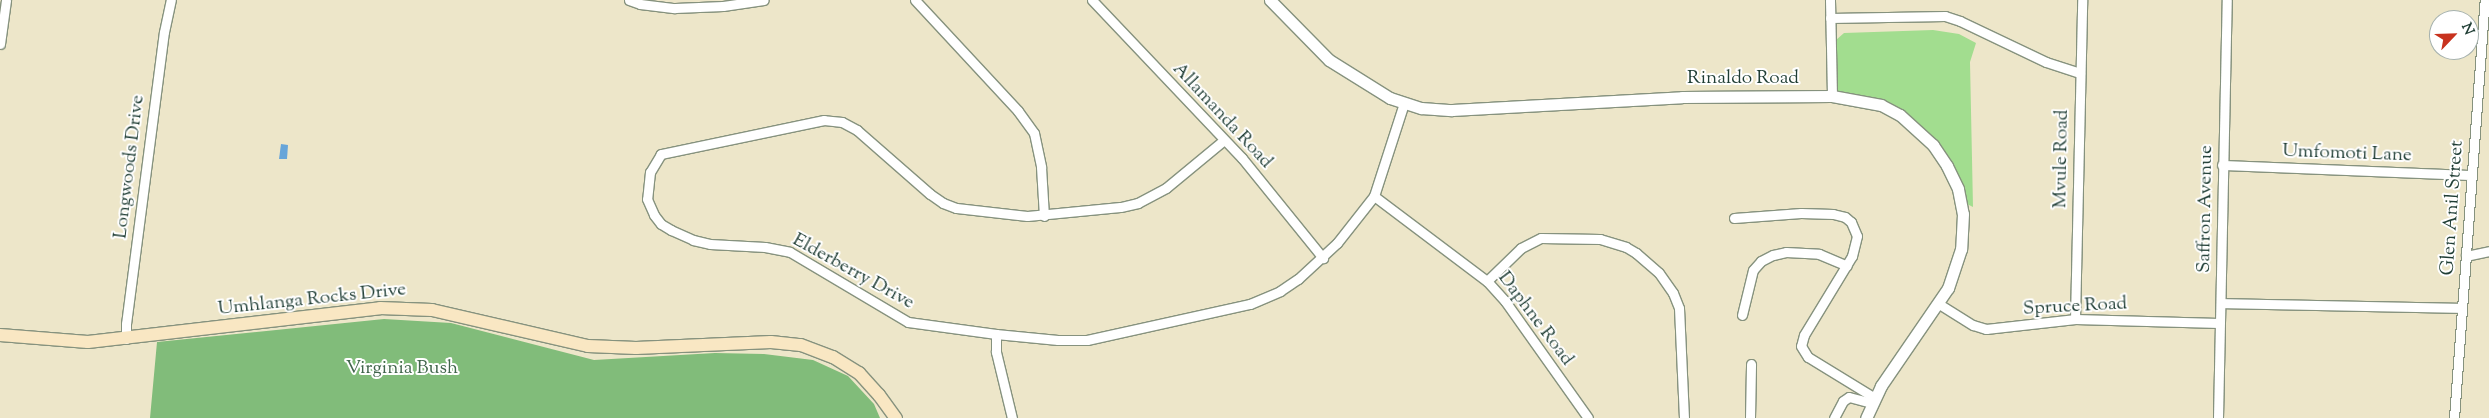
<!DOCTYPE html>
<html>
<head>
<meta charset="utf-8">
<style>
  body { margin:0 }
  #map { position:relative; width:2489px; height:418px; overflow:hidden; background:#ede6c9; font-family:"Sorts Mill Goudy",serif }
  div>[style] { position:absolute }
  .green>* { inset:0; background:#a2dd8f }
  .forest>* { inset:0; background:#81bc7a }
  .water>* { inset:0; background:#67a5d9 }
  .roads { filter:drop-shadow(1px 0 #86927e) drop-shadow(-1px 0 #86927e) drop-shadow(0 1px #86927e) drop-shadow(0 -1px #86927e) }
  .minor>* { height:9px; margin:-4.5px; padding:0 4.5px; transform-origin:4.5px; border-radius:4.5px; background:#fff }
  .tertiary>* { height:11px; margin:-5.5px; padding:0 5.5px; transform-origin:5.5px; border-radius:5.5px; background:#fff }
  .secondary>* { height:12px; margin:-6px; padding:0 6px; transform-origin:6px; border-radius:6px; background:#f9e7c3 }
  span { translate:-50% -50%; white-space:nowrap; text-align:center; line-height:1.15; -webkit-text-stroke:4px #fff; paint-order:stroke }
  .street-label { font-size:19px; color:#1f3d34 }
  .park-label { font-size:19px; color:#40654b }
  .north { position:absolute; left:2429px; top:10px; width:50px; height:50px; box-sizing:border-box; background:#fff; border:1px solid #a5b1ae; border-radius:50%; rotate:66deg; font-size:14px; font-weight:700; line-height:20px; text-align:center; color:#1f3d34 }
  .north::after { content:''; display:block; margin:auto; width:18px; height:22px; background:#c8321e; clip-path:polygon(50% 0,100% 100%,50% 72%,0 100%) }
</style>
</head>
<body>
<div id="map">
  <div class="green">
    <div style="clip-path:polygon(1933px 30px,1959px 34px,1976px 43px,1970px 62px,1973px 207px,1967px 204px,1957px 174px,1924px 135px,1878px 103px,1834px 99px,1836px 40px,1844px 33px)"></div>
  </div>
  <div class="forest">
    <div style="clip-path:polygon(384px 319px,451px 323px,594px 360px,715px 353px,764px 354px,813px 360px,848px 376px,874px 404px,880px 418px,150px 418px,157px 342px)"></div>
  </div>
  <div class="water">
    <div style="clip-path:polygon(281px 144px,288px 145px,287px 159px,279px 159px)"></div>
  </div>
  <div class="roads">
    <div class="minor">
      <div style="left:629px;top:0;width:12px;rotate:20deg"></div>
      <div style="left:640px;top:4px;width:35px;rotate:7deg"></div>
      <div style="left:675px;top:8px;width:48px;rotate:-2.4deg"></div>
      <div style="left:723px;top:6px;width:41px;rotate:-8.3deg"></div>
      <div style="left:915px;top:0;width:151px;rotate:47.1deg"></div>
      <div style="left:1018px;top:111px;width:27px;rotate:54deg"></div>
      <div style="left:1034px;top:133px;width:35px;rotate:78deg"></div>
      <div style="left:1041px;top:167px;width:49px;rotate:86.5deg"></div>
      <div style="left:1092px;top:0;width:218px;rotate:46.5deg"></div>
      <div style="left:1242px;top:158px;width:129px;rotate:51deg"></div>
      <div style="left:1830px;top:0;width:96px;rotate:88.8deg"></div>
      <div style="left:1830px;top:18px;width:115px;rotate:-1deg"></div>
      <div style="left:1945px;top:16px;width:16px;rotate:18deg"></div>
      <div style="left:1960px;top:21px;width:95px;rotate:25.5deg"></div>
      <div style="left:2046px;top:62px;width:36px;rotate:18deg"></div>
      <div style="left:0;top:44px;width:44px;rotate:-82.2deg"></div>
      <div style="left:1224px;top:140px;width:75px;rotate:140.4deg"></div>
      <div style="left:1166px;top:188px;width:32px;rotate:152deg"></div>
      <div style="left:1138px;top:203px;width:18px;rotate:167deg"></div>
      <div style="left:1120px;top:207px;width:93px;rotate:174.5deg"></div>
      <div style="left:1027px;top:216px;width:71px;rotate:-173.6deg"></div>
      <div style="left:956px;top:208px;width:14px;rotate:-159deg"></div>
      <div style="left:943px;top:203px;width:16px;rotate:-145deg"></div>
      <div style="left:930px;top:194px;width:97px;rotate:-138.8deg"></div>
      <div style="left:857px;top:130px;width:17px;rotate:-152deg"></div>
      <div style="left:842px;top:122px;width:18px;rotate:-174deg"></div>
      <div style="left:824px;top:120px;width:167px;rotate:168.2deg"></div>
      <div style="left:661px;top:154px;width:21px;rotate:121deg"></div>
      <div style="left:650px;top:172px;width:27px;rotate:96deg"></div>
      <div style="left:647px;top:199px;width:17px;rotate:66deg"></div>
      <div style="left:654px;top:215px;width:11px;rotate:52deg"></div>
      <div style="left:661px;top:224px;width:12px;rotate:31deg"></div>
      <div style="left:671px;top:230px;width:24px;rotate:24deg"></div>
      <div style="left:693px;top:240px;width:17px;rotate:13deg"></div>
      <div style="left:710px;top:244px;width:55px;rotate:3.1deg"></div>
      <div style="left:765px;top:247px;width:25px;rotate:11deg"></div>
      <div style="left:790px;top:252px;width:137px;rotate:30.7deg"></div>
      <div style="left:908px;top:322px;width:89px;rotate:7.8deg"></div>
      <div style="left:996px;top:334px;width:62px;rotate:5.5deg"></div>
      <div style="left:1058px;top:340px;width:29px"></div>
      <div style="left:1087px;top:340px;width:167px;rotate:-12.5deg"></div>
      <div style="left:1250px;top:304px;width:33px;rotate:-23deg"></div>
      <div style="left:1280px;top:291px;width:22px;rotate:-34deg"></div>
      <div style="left:1298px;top:279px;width:53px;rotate:-42.7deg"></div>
      <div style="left:1337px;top:243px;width:60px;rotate:-51.8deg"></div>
      <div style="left:1374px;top:196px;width:98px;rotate:-72.1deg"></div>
      <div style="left:2222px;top:165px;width:249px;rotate:2.3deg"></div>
      <div style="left:1374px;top:196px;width:141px;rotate:37deg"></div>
      <div style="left:1487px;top:281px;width:27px;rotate:48deg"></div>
      <div style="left:1505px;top:301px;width:143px;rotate:54.6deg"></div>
      <div style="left:1734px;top:218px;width:67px;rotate:-4.3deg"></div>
      <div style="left:1801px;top:213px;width:32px;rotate:2deg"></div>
      <div style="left:1833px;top:214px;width:12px;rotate:14deg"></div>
      <div style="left:1845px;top:217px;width:8px;rotate:40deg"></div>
      <div style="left:1851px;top:222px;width:15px;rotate:67deg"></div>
      <div style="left:1857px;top:236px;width:21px;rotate:104deg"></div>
      <div style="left:1852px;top:256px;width:92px;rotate:121.3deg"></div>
      <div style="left:1804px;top:335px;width:11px;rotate:105deg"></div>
      <div style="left:1801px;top:346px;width:13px;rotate:58deg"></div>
      <div style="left:1808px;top:357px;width:79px;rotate:31.5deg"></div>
      <div style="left:2466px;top:256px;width:24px;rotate:-12deg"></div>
      <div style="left:1487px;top:281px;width:47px;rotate:-44.1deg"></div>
      <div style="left:1521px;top:248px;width:22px;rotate:-27deg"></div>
      <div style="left:1541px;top:238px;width:59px;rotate:1deg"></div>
      <div style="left:1600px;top:239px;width:27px;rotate:17deg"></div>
      <div style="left:1626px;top:247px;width:12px;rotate:31deg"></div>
      <div style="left:1636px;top:253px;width:30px;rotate:41deg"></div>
      <div style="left:1659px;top:273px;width:24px;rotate:55deg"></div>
      <div style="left:1673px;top:293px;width:16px;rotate:68deg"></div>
      <div style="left:1679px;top:308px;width:110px;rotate:87.4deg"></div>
      <div style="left:2221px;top:303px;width:240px;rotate:1.2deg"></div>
      <div style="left:1939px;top:304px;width:40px;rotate:32deg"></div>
      <div style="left:1973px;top:325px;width:14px;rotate:17deg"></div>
      <div style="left:1986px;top:329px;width:90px;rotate:-6.4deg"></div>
      <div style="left:2075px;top:319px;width:144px;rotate:1.6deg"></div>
      <div style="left:1742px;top:315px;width:46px;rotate:-76.3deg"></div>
      <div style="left:1753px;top:270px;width:12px;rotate:-48deg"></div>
      <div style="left:1761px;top:261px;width:13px;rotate:-27deg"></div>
      <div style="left:1773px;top:255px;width:13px;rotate:-13deg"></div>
      <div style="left:1786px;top:252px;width:33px;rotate:3deg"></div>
      <div style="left:1819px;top:254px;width:30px;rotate:23deg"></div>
      <div style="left:2075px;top:319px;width:319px;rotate:-88.7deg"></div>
      <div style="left:996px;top:334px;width:18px;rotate:90deg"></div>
      <div style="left:996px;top:352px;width:68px;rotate:76.4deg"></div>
      <div style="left:126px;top:339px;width:15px;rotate:-90deg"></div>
      <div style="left:126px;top:324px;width:294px;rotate:-82.6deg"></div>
      <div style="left:164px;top:32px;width:33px;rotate:-78deg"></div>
      <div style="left:1750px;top:418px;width:54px;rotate:-88.9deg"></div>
      <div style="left:1834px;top:418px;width:19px;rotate:-62deg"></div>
      <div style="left:1843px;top:401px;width:7px;rotate:-34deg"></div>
      <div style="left:1849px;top:397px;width:23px;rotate:15deg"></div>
      <div style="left:2218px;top:418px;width:418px;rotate:-88.8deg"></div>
      <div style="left:2454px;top:418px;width:419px;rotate:-85.8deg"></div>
    </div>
    <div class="tertiary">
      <div style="left:1270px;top:0;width:84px;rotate:45.5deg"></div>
      <div style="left:1329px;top:60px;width:72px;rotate:31.9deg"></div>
      <div style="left:1390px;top:98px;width:33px;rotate:18deg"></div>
      <div style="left:1421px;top:108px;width:31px;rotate:4deg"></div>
      <div style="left:1452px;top:110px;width:230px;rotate:-3.2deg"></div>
      <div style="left:1682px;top:97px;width:150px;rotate:-0.4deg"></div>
      <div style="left:1832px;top:96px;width:50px;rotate:10.4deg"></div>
      <div style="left:1881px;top:105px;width:21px;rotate:28deg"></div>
      <div style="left:1900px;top:115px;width:45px;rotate:42.3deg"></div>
      <div style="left:1933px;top:145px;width:25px;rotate:56deg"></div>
      <div style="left:1947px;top:166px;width:25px;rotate:64deg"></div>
      <div style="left:1958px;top:189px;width:25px;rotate:79deg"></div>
      <div style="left:1963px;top:214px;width:35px;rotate:93deg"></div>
      <div style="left:1961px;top:249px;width:41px;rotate:108.4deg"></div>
      <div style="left:1948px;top:288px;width:119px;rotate:124.4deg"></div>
      <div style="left:1881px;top:386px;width:35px;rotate:115deg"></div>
    </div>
    <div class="secondary">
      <div style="left:0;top:335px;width:88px;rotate:4.5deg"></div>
      <div style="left:88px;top:342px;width:294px;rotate:-6.6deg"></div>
      <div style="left:380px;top:308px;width:52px;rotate:2.2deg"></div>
      <div style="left:432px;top:310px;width:160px;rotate:13deg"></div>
      <div style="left:588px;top:346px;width:48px;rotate:2.4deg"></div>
      <div style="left:636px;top:348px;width:135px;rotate:-2.5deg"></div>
      <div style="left:771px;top:342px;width:30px;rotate:6deg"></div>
      <div style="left:801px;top:345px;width:34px;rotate:21deg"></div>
      <div style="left:833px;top:357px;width:31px;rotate:32deg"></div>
      <div style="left:859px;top:373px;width:30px;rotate:48deg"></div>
      <div style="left:879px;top:395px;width:29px;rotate:54deg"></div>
    </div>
  </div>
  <div class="street-label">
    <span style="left:1743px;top:79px">Rinaldo Road</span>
    <span style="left:1222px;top:116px;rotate:47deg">Allamanda Road</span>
    <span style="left:2347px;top:154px;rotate:2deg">Umfomoti Lane</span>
    <span style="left:2062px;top:159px;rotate:-89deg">Mvule Road</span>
    <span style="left:130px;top:167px;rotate:-83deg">Longwoods Drive</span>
    <span style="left:2453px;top:208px;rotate:-86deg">Glen Anil Street</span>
    <span style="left:2206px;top:209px;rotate:-89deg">Saffron Avenue</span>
    <span style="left:853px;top:272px;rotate:29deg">Elderberry Drive</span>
    <span style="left:312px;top:300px;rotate:-6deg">Umhlanga Rocks Drive</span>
    <span style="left:2075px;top:307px;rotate:-3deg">Spruce Road</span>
    <span style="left:1535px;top:319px;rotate:53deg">Daphne Road</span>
  </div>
  <div class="park-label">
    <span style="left:402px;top:369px">Virginia Bush</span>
  </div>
  <div class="north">N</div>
</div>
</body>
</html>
